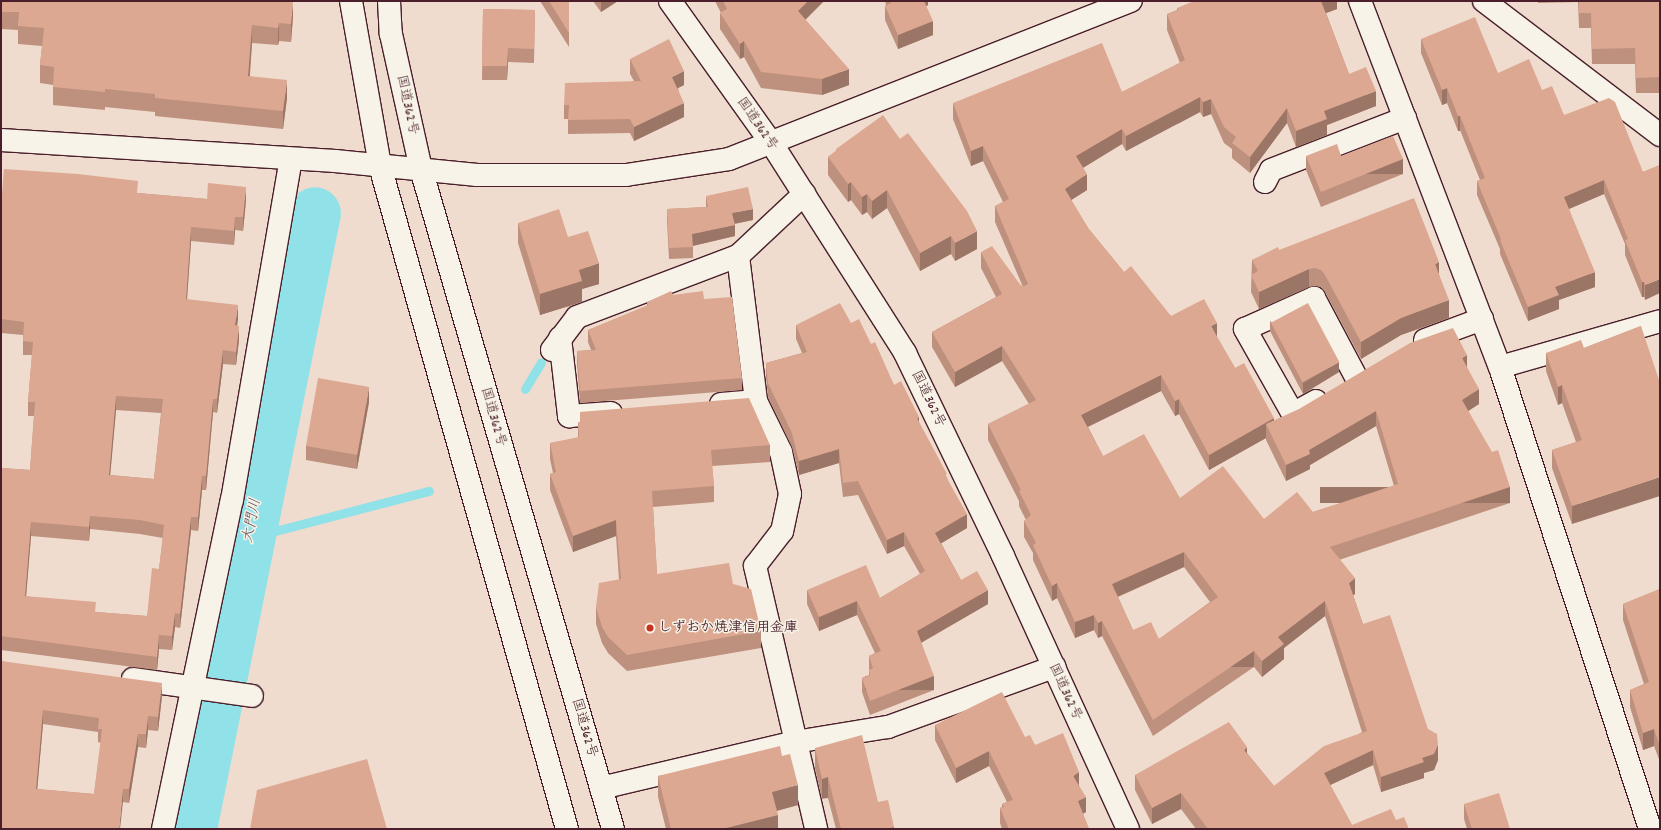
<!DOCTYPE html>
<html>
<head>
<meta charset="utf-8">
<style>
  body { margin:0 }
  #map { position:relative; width:1661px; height:830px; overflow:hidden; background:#efdcce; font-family:Dekko,"Klee One",sans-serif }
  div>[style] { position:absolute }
  .stream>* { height:9px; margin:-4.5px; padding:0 4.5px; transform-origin:4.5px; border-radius:4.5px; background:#90e1e8 }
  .river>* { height:52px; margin:-26px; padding:0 26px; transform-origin:26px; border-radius:26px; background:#90e1e8 }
  .roads { filter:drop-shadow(1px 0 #4a1f2b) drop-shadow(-1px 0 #4a1f2b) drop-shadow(0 1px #4a1f2b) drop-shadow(0 -1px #4a1f2b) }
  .street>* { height:22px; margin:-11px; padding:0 11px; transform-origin:11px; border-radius:11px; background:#f7f3e8 }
  .secondary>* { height:22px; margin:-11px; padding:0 11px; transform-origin:11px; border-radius:11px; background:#f7f3e8 }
  .highway>* { height:22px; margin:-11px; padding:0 11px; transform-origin:11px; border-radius:11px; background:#f7f3e8 }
  .wall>* { inset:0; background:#be907e }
  .shaded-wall>* { inset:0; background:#9b7666; transform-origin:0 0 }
  .building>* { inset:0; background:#dda892; transform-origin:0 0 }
  .dots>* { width:11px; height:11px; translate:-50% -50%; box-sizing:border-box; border:2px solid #f7f3e8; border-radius:50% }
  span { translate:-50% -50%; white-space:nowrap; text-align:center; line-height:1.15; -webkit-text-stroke:3px #f7f3e8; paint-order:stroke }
  .street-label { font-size:14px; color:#4a1f2b }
  .poi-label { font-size:14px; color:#4a1f2b; font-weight:700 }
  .left { translate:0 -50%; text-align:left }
  .water-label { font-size:15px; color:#5c505a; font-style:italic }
  .frame { position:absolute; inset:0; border:2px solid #4a1f2b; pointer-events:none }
</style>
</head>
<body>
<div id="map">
  <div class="stream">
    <div style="left:525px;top:389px;width:31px;rotate:-59deg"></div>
    <div style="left:248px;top:538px;width:187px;rotate:-14.6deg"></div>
  </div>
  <div class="river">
    <div style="left:191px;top:829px;width:628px;rotate:-78.62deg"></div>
  </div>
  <div class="roads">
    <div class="street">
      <div style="left:1360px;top:1px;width:392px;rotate:69.1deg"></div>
      <div style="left:1500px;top:367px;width:486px;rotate:72deg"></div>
      <div style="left:1484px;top:1px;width:221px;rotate:37.3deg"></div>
      <div style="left:1265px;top:182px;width:13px;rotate:-63deg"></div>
      <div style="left:1271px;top:170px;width:144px;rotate:-21.2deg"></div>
      <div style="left:738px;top:256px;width:146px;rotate:82.9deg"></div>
      <div style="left:560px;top:338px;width:79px;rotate:83.4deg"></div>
      <div style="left:569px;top:416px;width:42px;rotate:-4.1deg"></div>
      <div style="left:1425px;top:340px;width:61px;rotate:-20.2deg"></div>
      <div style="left:552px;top:350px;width:41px;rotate:-52.9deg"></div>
      <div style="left:577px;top:317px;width:172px;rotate:-20.8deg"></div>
      <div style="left:738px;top:256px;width:91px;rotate:-43.2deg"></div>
      <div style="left:1500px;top:367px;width:166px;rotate:-16deg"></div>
      <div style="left:1316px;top:401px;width:26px;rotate:151deg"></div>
      <div style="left:1293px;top:414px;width:98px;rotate:-119.5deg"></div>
      <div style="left:1245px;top:329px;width:76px;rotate:-24.2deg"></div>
      <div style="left:1314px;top:298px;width:89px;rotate:62deg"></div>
      <div style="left:721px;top:404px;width:35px;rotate:-5deg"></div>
      <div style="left:756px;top:401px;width:57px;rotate:63.9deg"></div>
      <div style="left:781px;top:452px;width:43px;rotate:77.9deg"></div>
      <div style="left:790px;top:494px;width:38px;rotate:102deg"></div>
      <div style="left:782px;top:531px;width:44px;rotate:127.6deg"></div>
      <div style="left:755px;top:566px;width:270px;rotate:76.9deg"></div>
      <div style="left:133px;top:679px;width:120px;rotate:8.1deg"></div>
      <div style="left:601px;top:788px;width:199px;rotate:-13.3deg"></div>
      <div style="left:795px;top:742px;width:94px;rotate:-9.2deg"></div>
      <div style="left:888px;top:727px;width:177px;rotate:-19.9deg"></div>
      <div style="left:163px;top:829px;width:336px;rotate:-78.2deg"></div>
      <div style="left:232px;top:500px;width:346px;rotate:-80.2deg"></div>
    </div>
    <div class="secondary">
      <div style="left:1px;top:140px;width:335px;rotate:3.6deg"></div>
      <div style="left:335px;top:161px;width:143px;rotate:5.6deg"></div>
      <div style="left:477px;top:175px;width:149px"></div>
      <div style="left:626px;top:175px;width:104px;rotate:-8.8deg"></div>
      <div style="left:729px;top:159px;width:432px;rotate:-21.5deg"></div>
    </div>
    <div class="highway">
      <div style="left:351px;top:1px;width:168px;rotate:80deg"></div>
      <div style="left:380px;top:166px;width:689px;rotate:74.25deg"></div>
      <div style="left:389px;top:1px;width:33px;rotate:87deg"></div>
      <div style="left:391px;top:34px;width:138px;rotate:77.5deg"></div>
      <div style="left:421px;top:169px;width:687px;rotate:73.78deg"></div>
      <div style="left:670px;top:1px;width:176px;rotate:54.5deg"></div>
      <div style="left:772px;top:144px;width:248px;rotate:57.5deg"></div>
      <div style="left:905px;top:353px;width:225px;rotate:64.2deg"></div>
      <div style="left:1003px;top:556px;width:300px;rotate:65.4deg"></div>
    </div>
  </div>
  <div class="wall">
    <div style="clip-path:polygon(1px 1px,293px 16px,291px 42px,279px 41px,278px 45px,252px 43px,250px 76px,287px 98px,283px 129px,155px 116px,155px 112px,105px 107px,105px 110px,53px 105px,53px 85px,40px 83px,40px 65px,42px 46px,18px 44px,18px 30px,1px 29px)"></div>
    <div style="clip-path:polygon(540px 1px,569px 1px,569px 47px)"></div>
    <div style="clip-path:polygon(593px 1px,618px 1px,601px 12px)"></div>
    <div style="clip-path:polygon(715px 1px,824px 1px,805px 20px,849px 85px,822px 95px,761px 88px,744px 57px,740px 59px,720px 29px,720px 13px,721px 13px)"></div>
    <div style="clip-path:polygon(885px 1px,928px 1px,928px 5px,926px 6px,933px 35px,898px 49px,885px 20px,885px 6px,886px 5px)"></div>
    <div style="clip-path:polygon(evenodd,1337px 1px,1337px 9px,1326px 13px,1349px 74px,1376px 106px,1327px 125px,1327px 135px,1296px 147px,1287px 123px,1250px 173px,1232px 158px,1232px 149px,1224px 143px,1211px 114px,1203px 117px,1200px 112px,1126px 151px,1122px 144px,1083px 168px,1087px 190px,1071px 200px,1088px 228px,1124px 272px,1171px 316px,1217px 337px,1235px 368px,1274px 421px,1467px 367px,1479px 404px,1468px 411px,1510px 503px,1339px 560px,1355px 594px,1353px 595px,1363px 624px,1438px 760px,1434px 770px,1424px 773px,1424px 778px,1381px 792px,1373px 765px,1330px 785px,1352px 825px,1396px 820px,1409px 829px,1196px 829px,1181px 809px,1152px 824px,1135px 790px,1135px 775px,1247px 753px,1274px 786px,1362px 732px,1325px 616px,1284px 648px,1284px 659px,1262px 677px,1254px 667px,1153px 736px,1102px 636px,1098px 638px,1094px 630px,1075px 638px,1057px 598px,1052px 601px,1033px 560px,1033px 553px,1024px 537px,1024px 521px,1026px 520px,1019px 506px,1019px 501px,988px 440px,988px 424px,1029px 404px,1002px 361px,955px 387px,932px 347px,932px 332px,996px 297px,981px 268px,981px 252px,1023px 287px,995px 222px,995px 206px,1003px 202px,983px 161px,971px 166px,953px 119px,953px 103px,1122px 92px,1180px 63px,1167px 30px,1167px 14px,1177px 10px,1177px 8px,1337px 1px,1161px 391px,1175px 416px,1179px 414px,1209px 470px,1266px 438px,1266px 440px,1286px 481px,1310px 469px,1310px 465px,1376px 426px,1394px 486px,1313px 512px,1264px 519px,1180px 498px,1103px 456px,1088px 427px,1161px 391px,1337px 1px,1184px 567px,1210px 602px,1159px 639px,1133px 630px,1118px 597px,1184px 567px)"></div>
    <div style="clip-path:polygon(1538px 1px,1660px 1px,1660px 93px,1636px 93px,1635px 64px,1592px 64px,1591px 28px,1579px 28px,1578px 2px,1538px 3px)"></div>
    <div style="clip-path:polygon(483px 9px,535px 10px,534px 63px,508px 62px,507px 80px,482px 80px)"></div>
    <div style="clip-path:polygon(1421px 39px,1498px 73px,1542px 90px,1564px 115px,1643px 172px,1660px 165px,1645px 300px,1644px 296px,1642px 297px,1625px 255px,1625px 244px,1604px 194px,1569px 209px,1595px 287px,1559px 300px,1559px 309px,1528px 321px,1500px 254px,1500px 249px,1477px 195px,1477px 181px,1480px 180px,1460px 130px,1458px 131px,1447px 103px,1442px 105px,1421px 53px)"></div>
    <div style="clip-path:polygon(630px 59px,684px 85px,678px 88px,684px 117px,634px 141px,630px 133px,568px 134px,568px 119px,564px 119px,564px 105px,634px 81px,630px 74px)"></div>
    <div style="clip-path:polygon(836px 149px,977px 249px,955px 261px,951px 254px,920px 271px,887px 208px,872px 219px,867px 212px,862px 215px,851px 200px,848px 202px,828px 175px,828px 157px,836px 151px)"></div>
    <div style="clip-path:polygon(1306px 156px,1341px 156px,1403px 174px,1321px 207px,1306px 170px)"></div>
    <div style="clip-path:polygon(evenodd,138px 193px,207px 199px,246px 200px,243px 231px,235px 230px,234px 245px,191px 241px,187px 299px,238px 319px,237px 326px,239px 340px,236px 365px,223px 364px,217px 413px,213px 412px,206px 490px,202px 490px,198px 531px,191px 530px,180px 628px,175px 627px,172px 650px,159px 649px,157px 670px,1px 650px,1px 468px,30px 470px,34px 416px,28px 416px,28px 402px,32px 355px,23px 355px,23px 335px,1px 333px,1px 207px,138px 193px,116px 410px,161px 413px,154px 479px,110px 475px,116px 410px,138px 193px,90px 529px,140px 534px,163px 538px,159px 569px,147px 616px,96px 612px,26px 596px,31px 536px,89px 541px,90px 529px)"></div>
    <div style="clip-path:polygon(706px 196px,753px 220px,735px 224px,735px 236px,693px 246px,693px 258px,669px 259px,667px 221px,667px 209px,706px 207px)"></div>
    <div style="clip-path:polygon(518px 223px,568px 237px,599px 284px,582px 289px,582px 302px,540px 315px,518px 243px)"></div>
    <div style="clip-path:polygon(1279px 250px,1439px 275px,1449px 318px,1401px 335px,1361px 359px,1325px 292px,1321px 287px,1315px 286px,1309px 287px,1259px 309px,1251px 292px,1252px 260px)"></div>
    <div style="clip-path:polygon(673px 295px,704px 299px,742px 378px,742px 390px,580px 403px,577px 363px,577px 351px,591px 350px,588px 342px,588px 330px,647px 306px,647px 302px)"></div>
    <div style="clip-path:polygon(1270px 321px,1339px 372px,1303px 394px,1270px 331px)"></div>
    <div style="clip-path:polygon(851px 323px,871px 344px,894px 385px,919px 423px,947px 478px,967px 528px,941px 543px,961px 580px,988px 604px,921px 643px,934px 690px,870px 715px,862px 692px,862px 678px,869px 675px,869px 656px,875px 653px,857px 615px,819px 631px,807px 604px,807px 590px,880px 598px,920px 574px,904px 546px,887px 554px,858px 495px,843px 497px,839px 463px,799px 475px,792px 447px,768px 397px,766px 377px,766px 363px,802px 353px,796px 339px,796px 325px)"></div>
    <div style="clip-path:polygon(1641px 326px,1572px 524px,1552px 468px,1552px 450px,1576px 442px,1562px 403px,1558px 405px,1546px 371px,1546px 353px,1584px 348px)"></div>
    <div style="clip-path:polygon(369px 402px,357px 469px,306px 460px,306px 446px)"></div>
    <div style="clip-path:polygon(580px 412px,770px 445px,770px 462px,712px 466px,714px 486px,714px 502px,653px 507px,657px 574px,733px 584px,761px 631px,761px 648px,627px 671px,608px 653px,602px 643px,596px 624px,596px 607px,619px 580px,616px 536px,573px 552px,550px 490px,550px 474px,553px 473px,550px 459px,550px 443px,578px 438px,578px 422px,580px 422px)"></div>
    <div style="clip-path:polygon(1660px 589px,1660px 762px,1654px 746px,1643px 750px,1630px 707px,1630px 690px,1644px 684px,1623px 620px,1623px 604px)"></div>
    <div style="clip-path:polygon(evenodd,1px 661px,162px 696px,158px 731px,148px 730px,146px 748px,138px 747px,129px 803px,123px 802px,1px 829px,1px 661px,43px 724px,98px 732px,98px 742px,101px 743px,94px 794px,37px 789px,43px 724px)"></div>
    <div style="clip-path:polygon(935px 725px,1025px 737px,1035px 745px,1079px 785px,1086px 812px,1083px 814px,1089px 829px,1002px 829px,1000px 823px,1000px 808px,1002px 807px,1002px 804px,1007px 802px,989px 766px,956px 783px,935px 740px)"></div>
    <div style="clip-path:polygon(815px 748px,878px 802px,894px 829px,836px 829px,828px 798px,822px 799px,815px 768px)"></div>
    <div style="clip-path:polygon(782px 756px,798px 805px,777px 811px,778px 829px,666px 829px,658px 797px,658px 776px)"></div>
    <div style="clip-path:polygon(1464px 804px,1510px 829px,1467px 829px,1464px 819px)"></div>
  </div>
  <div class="shaded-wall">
    <div style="clip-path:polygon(293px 1px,293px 16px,291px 42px,291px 24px)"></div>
    <div style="clip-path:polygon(601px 1px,618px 1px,601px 12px)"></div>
    <div style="clip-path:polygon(808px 1px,824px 1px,798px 27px,798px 11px)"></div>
    <div style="clip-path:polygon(922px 1px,928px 1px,928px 5px,922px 9px)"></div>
    <div style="clip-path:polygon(1321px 1px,1337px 1px,1337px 9px,1321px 15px)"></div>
    <div style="clip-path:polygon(933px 21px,933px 35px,898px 49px,898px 35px)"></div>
    <div style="clip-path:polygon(279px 23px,279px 41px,278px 45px,278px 28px)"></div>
    <div style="clip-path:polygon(252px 25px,252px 43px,248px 94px,248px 76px)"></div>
    <div style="clip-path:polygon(744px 41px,744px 57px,740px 59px,740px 44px)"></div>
    <div style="clip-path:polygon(508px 48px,508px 62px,507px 80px,507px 66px)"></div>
    <div style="clip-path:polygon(849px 69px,849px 85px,822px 95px,822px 79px)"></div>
    <div style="clip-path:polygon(684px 71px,684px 85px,672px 91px,672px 77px)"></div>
    <div style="clip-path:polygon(287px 80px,287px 98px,283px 129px,283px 111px)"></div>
    <div style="clip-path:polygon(1447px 88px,1447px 103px,1442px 105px,1442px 90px)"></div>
    <div style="clip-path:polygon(1376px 91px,1376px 106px,1327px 125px,1327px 135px,1296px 147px,1296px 131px,1324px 111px)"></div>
    <div style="clip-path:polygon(1200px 97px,1200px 112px,1126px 151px,1126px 136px)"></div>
    <div style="clip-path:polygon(1211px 99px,1211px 114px,1203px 117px,1203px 102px)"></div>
    <div style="clip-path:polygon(684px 103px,684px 117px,634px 141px,634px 127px)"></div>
    <div style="clip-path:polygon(1287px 108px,1287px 123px,1250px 173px,1250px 157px)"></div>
    <div style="left:1458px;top:116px;width:2px;height:15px"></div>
    <div style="clip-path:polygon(1122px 129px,1122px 144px,1076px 172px,1076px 156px)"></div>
    <div style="clip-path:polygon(983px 146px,983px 161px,971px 166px,971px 151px)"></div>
    <div style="left:1403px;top:159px;width:15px;height:88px;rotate:90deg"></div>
    <div style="clip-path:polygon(1087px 174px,1087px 190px,1065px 204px,1065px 189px)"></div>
    <div style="clip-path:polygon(1604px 180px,1604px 194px,1564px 211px,1564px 197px)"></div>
    <div style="clip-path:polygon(851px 182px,851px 200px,848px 202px,848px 184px)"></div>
    <div style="clip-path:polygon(246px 187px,246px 200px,243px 231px,243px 217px)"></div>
    <div style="clip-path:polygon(887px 190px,887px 208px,872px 219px,872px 201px)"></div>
    <div style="clip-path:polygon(867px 194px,867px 212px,862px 215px,862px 197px)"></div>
    <div style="clip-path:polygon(753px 209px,753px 220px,732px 224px,732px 213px)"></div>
    <div style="clip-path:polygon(235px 217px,235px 230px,234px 245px,234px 231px)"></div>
    <div style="clip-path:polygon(735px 225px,735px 236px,692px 246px,692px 234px)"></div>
    <div style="clip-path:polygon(191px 227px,191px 241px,186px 313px,186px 299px)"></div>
    <div style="clip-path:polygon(977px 231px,977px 249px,955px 261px,955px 243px)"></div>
    <div style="clip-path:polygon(951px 236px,951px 254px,920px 271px,920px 253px)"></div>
    <div style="clip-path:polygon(1439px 262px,1439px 279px,1435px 264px)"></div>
    <div style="clip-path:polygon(599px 263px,599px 284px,582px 289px,582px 302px,540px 315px,540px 294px,579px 270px)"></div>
    <div style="clip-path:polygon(1309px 269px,1309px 287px,1259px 309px,1259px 292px)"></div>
    <div style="clip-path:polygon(1595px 272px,1595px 287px,1559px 300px,1559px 309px,1528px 321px,1528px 307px,1555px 287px)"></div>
    <div style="clip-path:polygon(1660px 279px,1660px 293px,1645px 300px,1645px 285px)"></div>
    <div style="left:1642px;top:282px;width:2px;height:15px"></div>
    <div style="clip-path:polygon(1449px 300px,1449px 318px,1401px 335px,1361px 359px,1361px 342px,1401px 318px)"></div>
    <div style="clip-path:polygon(238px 305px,238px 319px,235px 339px,235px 325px)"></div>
    <div style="clip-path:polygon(1217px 323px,1217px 338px,1211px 326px)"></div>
    <div style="clip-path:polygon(239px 326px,239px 340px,236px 365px,236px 352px)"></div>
    <div style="clip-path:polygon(1002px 346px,1002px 361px,955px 387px,955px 372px)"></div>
    <div style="clip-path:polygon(223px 350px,223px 364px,217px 413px,217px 399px)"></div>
    <div style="clip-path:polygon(1467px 355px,1467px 371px,1462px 358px)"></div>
    <div style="clip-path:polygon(1339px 362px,1339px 372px,1303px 394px,1303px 383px)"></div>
    <div style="clip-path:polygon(1161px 375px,1161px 391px,1081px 430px,1081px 415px)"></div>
    <div style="clip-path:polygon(1562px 385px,1562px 403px,1558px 405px,1558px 387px)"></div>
    <div style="clip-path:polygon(369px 387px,369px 402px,357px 469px,357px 455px)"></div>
    <div style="clip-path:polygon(1479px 389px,1479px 404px,1462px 415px,1462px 400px)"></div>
    <div style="clip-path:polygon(116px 396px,116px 410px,109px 489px,109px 475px)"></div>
    <div style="clip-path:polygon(213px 399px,213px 412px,206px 490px,206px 476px)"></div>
    <div style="clip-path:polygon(1179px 399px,1179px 414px,1175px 416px,1175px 401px)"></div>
    <div style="clip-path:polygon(1376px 411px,1376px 426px,1310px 465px,1310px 469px,1286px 481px,1286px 465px,1309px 450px)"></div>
    <div style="clip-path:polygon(919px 417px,919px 431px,917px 418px)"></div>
    <div style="clip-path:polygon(1274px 418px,1274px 433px,1266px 424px,1266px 438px,1209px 470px,1209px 455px)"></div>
    <div style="clip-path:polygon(839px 449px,839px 463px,799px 475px,799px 461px)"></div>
    <div style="clip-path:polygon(202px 476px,202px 490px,198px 531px,198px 517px)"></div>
    <div style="clip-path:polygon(1660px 477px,1660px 496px,1572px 524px,1572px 506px)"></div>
    <div style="left:1510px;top:487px;width:16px;height:190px;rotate:90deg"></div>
    <div style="clip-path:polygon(967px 514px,967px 528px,935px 547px,935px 533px)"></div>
    <div style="clip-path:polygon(90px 516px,90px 529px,89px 541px,89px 527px)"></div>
    <div style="clip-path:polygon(191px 517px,191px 530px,180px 628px,180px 614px)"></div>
    <div style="clip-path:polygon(616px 520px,616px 536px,573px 552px,573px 536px)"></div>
    <div style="clip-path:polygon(31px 522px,31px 536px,25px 610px,25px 596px)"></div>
    <div style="clip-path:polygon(904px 532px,904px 546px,887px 554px,887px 540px)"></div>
    <div style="clip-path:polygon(1184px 552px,1184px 567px,1112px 599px,1112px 584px)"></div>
    <div style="clip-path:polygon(1355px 578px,1355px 594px,1349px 598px,1349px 583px)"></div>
    <div style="clip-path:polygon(1057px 583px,1057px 598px,1052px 601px,1052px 586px)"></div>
    <div style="clip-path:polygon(988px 590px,988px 604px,917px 645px,917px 631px)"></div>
    <div style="clip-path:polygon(857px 601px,857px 615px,819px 631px,819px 617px)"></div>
    <div style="clip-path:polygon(1325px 601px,1325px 616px,1284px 648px,1284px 659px,1262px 677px,1262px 661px,1278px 637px)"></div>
    <div style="clip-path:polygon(175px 613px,175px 627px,172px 650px,172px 636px)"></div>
    <div style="clip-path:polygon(1094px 615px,1094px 630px,1075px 638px,1075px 622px)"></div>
    <div style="clip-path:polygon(1102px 621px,1102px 636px,1098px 638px,1098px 623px)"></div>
    <div style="clip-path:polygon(159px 635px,159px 649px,157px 670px,157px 657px)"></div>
    <div style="left:1254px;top:651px;width:16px;height:122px;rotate:90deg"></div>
    <div style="left:934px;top:676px;width:14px;height:69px;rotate:90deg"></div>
    <div style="clip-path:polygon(162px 683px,162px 696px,158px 731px,158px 717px)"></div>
    <div style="clip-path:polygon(43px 710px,43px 724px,36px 803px,36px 789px)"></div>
    <div style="clip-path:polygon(148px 716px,148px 730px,146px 748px,146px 734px)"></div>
    <div style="clip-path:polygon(1654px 729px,1654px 746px,1643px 750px,1643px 733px)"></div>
    <div style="clip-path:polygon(138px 734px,138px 747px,129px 803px,129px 789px)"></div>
    <div style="clip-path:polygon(1438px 745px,1438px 760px,1434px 770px,1424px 773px,1424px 778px,1381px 792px,1381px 777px)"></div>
    <div style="clip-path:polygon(1247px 747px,1247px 763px,1244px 750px)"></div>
    <div style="clip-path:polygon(1373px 750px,1373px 765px,1324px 788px,1324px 773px)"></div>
    <div style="clip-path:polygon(989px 751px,989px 766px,956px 783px,956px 768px)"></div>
    <div style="clip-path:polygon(1079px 772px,1079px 787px,1073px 776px)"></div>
    <div style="left:828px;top:777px;width:21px;height:6px;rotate:90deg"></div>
    <div style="clip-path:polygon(798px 785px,798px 805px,772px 812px,772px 792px)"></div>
    <div style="clip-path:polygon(123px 789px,123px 802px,120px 829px,119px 829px)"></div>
    <div style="clip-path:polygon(1181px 793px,1181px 809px,1152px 824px,1152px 808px)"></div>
    <div style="clip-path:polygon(1086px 797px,1086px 812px,1078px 816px,1078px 801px)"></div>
    <div style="clip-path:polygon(778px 815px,778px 829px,722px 829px)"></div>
    <div style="clip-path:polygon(894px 827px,894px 829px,886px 829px)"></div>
  </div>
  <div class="building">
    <div style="clip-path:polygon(1px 1px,293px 1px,291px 24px,279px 23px,278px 28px,252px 25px,248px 76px,287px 80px,283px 111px,155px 98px,155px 94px,105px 89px,105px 92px,53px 87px,54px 67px,40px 65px,44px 28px,18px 26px,19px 12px,1px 12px)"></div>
    <div style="clip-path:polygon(549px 1px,569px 1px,569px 33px)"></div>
    <div style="clip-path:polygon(723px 1px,808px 1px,798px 11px,849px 69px,822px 79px,761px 72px,744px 41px,740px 44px,720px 13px,727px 9px)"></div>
    <div style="clip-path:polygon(890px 1px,924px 1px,933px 21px,898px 35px,885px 6px,891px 3px)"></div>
    <div style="clip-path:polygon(evenodd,1194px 1px,1321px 1px,1349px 74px,1366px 67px,1376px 91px,1324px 111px,1327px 119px,1296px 131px,1287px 108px,1250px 157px,1232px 143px,1236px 137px,1224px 127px,1211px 99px,1203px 102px,1200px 97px,1126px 136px,1122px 129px,1076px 156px,1087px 174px,1065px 189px,1088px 228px,1124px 272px,1131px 266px,1171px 316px,1204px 299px,1217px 323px,1211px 326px,1235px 368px,1244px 363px,1274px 418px,1209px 455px,1179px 399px,1175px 401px,1161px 375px,1081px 415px,1103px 456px,1144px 434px,1180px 498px,1223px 466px,1264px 519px,1297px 492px,1313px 512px,1398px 484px,1376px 411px,1309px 450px,1310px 454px,1286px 465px,1266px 424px,1299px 409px,1410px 343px,1453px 328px,1467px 355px,1462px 358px,1479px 389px,1462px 400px,1492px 452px,1498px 450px,1510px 487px,1330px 547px,1355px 578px,1349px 583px,1363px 624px,1390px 615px,1428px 729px,1437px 734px,1438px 745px,1434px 754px,1422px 758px,1424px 762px,1381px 777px,1373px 750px,1324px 773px,1352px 825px,1391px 809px,1396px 820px,1404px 817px,1409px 829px,1208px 829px,1181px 793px,1152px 808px,1135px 775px,1229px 722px,1247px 747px,1244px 750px,1274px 786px,1324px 746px,1367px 731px,1325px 601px,1278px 637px,1284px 644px,1262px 661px,1254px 651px,1153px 720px,1102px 621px,1098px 623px,1094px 615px,1075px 622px,1057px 583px,1052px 586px,1033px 545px,1036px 543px,1024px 521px,1031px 515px,1019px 491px,1021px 490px,988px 424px,1036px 400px,1002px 346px,955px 372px,932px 332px,1002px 294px,981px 252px,992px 246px,1022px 287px,1028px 284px,995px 206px,1009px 199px,983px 146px,971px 151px,953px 103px,1102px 43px,1122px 92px,1185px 60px,1167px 14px,1178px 10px,1177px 8px,1194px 1px,1184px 552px,1218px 597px,1159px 639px,1151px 622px,1133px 630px,1112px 584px,1184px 552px)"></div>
    <div style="clip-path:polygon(1579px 1px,1660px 1px,1660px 77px,1636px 78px,1635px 48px,1592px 49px,1591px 13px,1579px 13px)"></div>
    <div style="clip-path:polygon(483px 9px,535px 10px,534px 49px,508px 48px,507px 66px,482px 66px)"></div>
    <div style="clip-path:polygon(1475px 17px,1498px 73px,1529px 59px,1542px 90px,1552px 86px,1564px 115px,1609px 98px,1615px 102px,1643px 172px,1660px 165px,1660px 279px,1645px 285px,1644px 282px,1642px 282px,1625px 240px,1628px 239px,1604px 180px,1564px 197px,1595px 272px,1555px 287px,1559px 295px,1528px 307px,1500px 240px,1501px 239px,1477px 181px,1485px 178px,1460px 116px,1458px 116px,1447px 88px,1442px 90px,1421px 39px)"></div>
    <div style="clip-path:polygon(669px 39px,684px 71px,672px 77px,684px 103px,634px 127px,630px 119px,568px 120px,569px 105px,564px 105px,565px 83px,641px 81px,630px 59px)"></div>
    <div style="clip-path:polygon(883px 115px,900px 139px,908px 133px,967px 211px,977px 231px,955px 243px,951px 236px,920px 253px,887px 190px,872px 201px,867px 194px,862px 197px,851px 182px,848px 184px,828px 157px,837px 150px,836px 149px)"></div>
    <div style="clip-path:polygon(1393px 136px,1403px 159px,1321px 192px,1306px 156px,1337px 144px,1341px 156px)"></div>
    <div style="clip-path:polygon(evenodd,4px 169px,78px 174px,138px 181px,137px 193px,207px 199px,208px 183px,246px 187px,243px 217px,235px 217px,234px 231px,191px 227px,186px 299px,238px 305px,235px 325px,239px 326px,236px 352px,223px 350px,217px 399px,213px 399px,206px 476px,202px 476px,198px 517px,191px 517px,180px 614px,175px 613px,172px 636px,159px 635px,157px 657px,1px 636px,1px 468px,30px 470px,35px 402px,28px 402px,33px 342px,23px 341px,24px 322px,1px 319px,1px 207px,4px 169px,116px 396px,163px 399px,154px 479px,109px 475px,116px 396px,4px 169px,90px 516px,140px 520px,164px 525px,159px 569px,152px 568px,147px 616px,95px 612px,96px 602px,25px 596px,31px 522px,89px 527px,90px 516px)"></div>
    <div style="clip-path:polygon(748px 187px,753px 209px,732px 213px,735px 225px,692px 234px,693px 247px,669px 248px,667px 209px,708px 207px,706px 196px)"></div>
    <div style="clip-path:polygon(1414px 198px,1439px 262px,1435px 264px,1449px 300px,1401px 318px,1361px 342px,1325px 275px,1321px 270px,1315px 268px,1309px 269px,1259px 292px,1251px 275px,1258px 271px,1252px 260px,1278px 247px,1279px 250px)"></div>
    <div style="clip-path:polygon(559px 209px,568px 237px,588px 231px,599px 263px,579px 270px,582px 281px,540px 294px,518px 223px)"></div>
    <div style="clip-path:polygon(671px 291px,673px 295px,703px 291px,704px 299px,732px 297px,742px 378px,580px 391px,577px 351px,596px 350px,588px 330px,648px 305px,647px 302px)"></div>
    <div style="clip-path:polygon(840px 303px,851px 323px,859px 319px,871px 344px,875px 342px,894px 385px,901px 381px,919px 417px,917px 418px,947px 474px,945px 475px,967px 514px,935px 533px,961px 580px,977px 571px,988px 590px,917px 631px,934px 676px,870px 701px,862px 678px,870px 675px,869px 670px,873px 668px,869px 656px,881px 651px,857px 601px,819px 617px,807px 590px,866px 565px,880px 598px,925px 571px,904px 532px,887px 540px,858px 481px,843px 483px,839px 449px,799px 461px,792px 433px,768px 383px,766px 363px,807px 352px,796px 325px)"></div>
    <div style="left:1308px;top:303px;width:67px;height:42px;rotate:62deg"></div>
    <div style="clip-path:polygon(1641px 326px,1660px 383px,1660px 477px,1572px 506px,1552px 450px,1582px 440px,1562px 385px,1558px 387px,1546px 353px,1581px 340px,1584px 348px)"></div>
    <div style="left:318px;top:378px;width:52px;height:69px;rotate:10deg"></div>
    <div style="clip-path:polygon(749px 398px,770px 445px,711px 450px,714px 486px,652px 491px,657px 574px,729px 563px,733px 584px,751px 589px,761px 631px,627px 655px,608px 637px,602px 627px,596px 607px,599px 583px,621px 579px,616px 520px,573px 536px,550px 474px,556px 472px,550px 443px,579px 437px,578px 422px,580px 422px,580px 412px)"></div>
    <div style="clip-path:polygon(1660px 589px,1660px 746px,1654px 729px,1643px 733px,1630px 690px,1649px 682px,1623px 604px)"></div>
    <div style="clip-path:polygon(evenodd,1px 661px,162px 683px,158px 717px,148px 716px,146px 734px,138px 734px,129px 789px,123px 789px,119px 829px,1px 829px,1px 661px,43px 710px,99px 718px,98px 729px,102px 729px,94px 794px,36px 789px,43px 710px)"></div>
    <div style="clip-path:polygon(1002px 692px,1025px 737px,1030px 735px,1035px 745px,1063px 733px,1079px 772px,1073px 776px,1086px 797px,1078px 801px,1089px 829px,1009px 829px,1000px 808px,1004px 807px,1002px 804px,1013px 800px,989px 751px,956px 768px,935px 725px)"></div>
    <div style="clip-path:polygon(862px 735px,878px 802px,888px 800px,894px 827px,886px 829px,841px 829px,828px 777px,822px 779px,815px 748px)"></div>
    <div style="clip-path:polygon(780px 746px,782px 756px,790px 754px,798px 785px,772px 792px,778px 815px,722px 829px,671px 829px,658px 776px)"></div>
    <div style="clip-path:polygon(367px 759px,387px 829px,250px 829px,257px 790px)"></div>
    <div style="clip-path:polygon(1499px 793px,1510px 829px,1472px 829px,1464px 804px)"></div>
  </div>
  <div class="dots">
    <div style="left:650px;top:628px;background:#c8321e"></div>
  </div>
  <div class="street-label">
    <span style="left:407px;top:105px;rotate:78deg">国道362号</span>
    <span style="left:757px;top:124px;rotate:55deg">国道362号</span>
    <span style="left:928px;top:399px;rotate:64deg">国道362号</span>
    <span style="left:493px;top:417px;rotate:74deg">国道362号</span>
    <span style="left:1065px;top:692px;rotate:65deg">国道362号</span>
    <span style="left:584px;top:728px;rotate:74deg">国道362号</span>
  </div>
  <div class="poi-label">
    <span class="left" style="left:658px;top:628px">しずおか焼津信用金庫</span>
  </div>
  <div class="water-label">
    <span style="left:253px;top:521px;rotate:-79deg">大門川</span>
  </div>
  <div class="frame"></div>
</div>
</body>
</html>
